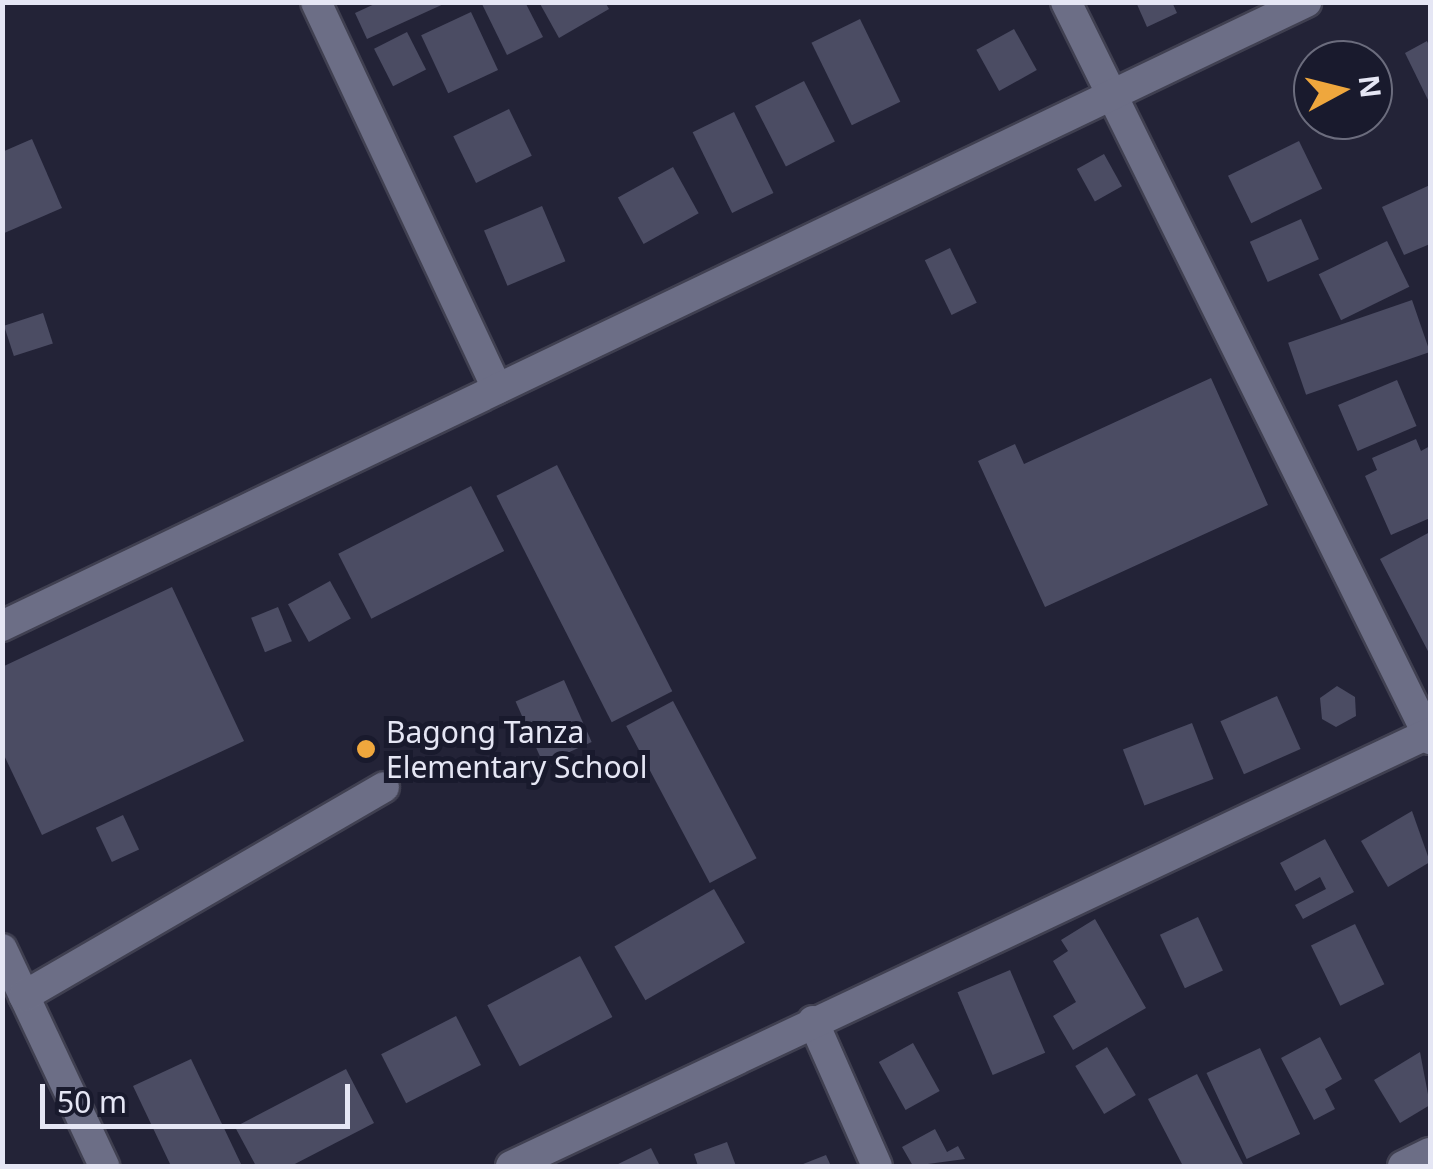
<!DOCTYPE html>
<html>
<head>
<meta charset="utf-8">
<style>
  body { margin:0 }
  #map { position:relative; width:1433px; height:1169px; overflow:hidden; background:#232337; font-family:"Noto Sans",sans-serif }
  div>[style] { position:absolute }
  .building>* { inset:0; background:#4b4c63; transform-origin:0 0 }
  .roads { filter:drop-shadow(2px 0 #404051) drop-shadow(-2px 0 #404051) drop-shadow(0 2px #404051) drop-shadow(0 -2px #404051) }
  .minor>* { height:30px; margin:-15px; padding:0 15px; transform-origin:15px; border-radius:15px; background:#6c6e86 }
  .dots>* { width:28px; height:28px; translate:-50% -50%; box-sizing:border-box; border:5px solid #191a2d; border-radius:50% }
  span { translate:-50% -50%; white-space:nowrap; text-align:center; line-height:1.15; -webkit-text-stroke:10px #191a2d; paint-order:stroke }
  .poi-label { font-size:30px; color:#e5e6f4 }
  .left { translate:0 -50%; text-align:left }
  .frame { position:absolute; inset:0; border:5px solid #e5e6f4; pointer-events:none }
  .north { position:absolute; left:1293px; top:40px; width:100px; height:100px; box-sizing:border-box; background:#191a2d; border:2px solid #6b6c7d; border-radius:50%; rotate:83deg; font-size:28px; font-weight:700; line-height:40px; text-align:center; color:#e5e6f4 }
  .north::after { content:''; display:block; margin:auto; width:35px; height:45px; background:#efa73d; clip-path:polygon(50% 0,100% 100%,50% 72%,0 100%) }
  .scale { position:absolute; left:40px; top:1084px; width:310px; height:45px; box-sizing:border-box; border:5px solid #e5e6f4; border-top:0; padding-left:12px; font-size:30px; line-height:35px; white-space:nowrap; color:#e5e6f4; -webkit-text-stroke:8px #191a2d; paint-order:stroke }
</style>
</head>
<body>
<div id="map">
  <div class="building">
    <div style="clip-path:polygon(379px 2px,448px 2px,367px 39px,355px 13px)"></div>
    <div style="clip-path:polygon(481px 2px,525px 2px,543px 37px,507px 55px)"></div>
    <div style="clip-path:polygon(539px 2px,605px 2px,609px 9px,559px 38px)"></div>
    <div style="clip-path:polygon(1136px 2px,1172px 2px,1177px 13px,1147px 27px)"></div>
    <div style="left:471px;top:12px;width:64px;height:55px;rotate:65deg"></div>
    <div style="left:860px;top:19px;width:92px;height:54px;rotate:64deg"></div>
    <div style="left:1014px;top:29px;width:47px;height:43px;rotate:61deg"></div>
    <div style="left:407px;top:32px;width:42px;height:37px;rotate:63deg"></div>
    <div style="clip-path:polygon(1427px 41px,1430px 48px,1430px 104px,1405px 53px)"></div>
    <div style="left:804px;top:81px;width:68px;height:55px;rotate:63deg"></div>
    <div style="left:509px;top:109px;width:52px;height:62px;rotate:64deg"></div>
    <div style="left:734px;top:112px;width:90px;height:46px;rotate:64deg"></div>
    <div style="clip-path:polygon(32px 139px,62px 208px,2px 234px,2px 152px)"></div>
    <div style="left:1299px;top:141px;width:53px;height:79px;rotate:64deg"></div>
    <div style="left:1104px;top:154px;width:37px;height:31px;rotate:61deg"></div>
    <div style="left:673px;top:167px;width:53px;height:63px;rotate:61deg"></div>
    <div style="clip-path:polygon(1430px 185px,1430px 244px,1404px 255px,1382px 207px)"></div>
    <div style="left:542px;top:206px;width:60px;height:63px;rotate:67deg"></div>
    <div style="left:1301px;top:219px;width:44px;height:56px;rotate:66deg"></div>
    <div style="left:1387px;top:241px;width:51px;height:76px;rotate:64deg"></div>
    <div style="left:950px;top:248px;width:61px;height:28px;rotate:64deg"></div>
    <div style="left:1412px;top:300px;width:55px;height:131px;rotate:71deg"></div>
    <div style="left:43px;top:313px;width:32px;height:41px;rotate:72deg"></div>
    <div style="clip-path:polygon(1211px 378px,1268px 505px,1045px 607px,978px 461px,1015px 444px,1024px 464px)"></div>
    <div style="left:1397px;top:380px;width:50px;height:64px;rotate:67deg"></div>
    <div style="clip-path:polygon(1416px 439px,1421px 451px,1430px 446px,1430px 518px,1391px 535px,1365px 476px,1377px 470px,1372px 458px)"></div>
    <div style="left:557px;top:465px;width:254px;height:68px;rotate:63deg"></div>
    <div style="left:471px;top:486px;width:73px;height:149px;rotate:63deg"></div>
    <div style="clip-path:polygon(1430px 532px,1430px 655px,1380px 559px)"></div>
    <div style="left:330px;top:581px;width:43px;height:48px;rotate:61deg"></div>
    <div style="clip-path:polygon(172px 587px,244px 741px,42px 835px,2px 751px,2px 667px)"></div>
    <div style="left:278px;top:607px;width:37px;height:29px;rotate:68deg"></div>
    <div style="left:564px;top:680px;width:68px;height:53px;rotate:66deg"></div>
    <div style="clip-path:polygon(1337px 686px,1355px 697px,1356px 716px,1336px 727px,1322px 719px,1320px 698px)"></div>
    <div style="left:1277px;top:696px;width:58px;height:62px;rotate:66deg"></div>
    <div style="left:673px;top:701px;width:178px;height:53px;rotate:62deg"></div>
    <div style="left:1192px;top:723px;width:60px;height:74px;rotate:69deg"></div>
    <div style="clip-path:polygon(1412px 811px,1430px 862px,1388px 887px,1361px 841px)"></div>
    <div style="left:123px;top:815px;width:38px;height:30px;rotate:65deg"></div>
    <div style="clip-path:polygon(1325px 839px,1354px 892px,1303px 919px,1295px 905px,1326px 889px,1320px 877px,1295px 891px,1280px 863px)"></div>
    <div style="left:714px;top:889px;width:62px;height:115px;rotate:60deg"></div>
    <div style="left:1198px;top:917px;width:59px;height:42px;rotate:65deg"></div>
    <div style="clip-path:polygon(1095px 919px,1146px 1008px,1073px 1050px,1053px 1016px,1076px 1002px,1053px 961px,1068px 951px,1061px 940px)"></div>
    <div style="left:1355px;top:924px;width:67px;height:49px;rotate:64deg"></div>
    <div style="left:580px;top:956px;width:69px;height:105px;rotate:62deg"></div>
    <div style="left:1010px;top:970px;width:90px;height:57px;rotate:67deg"></div>
    <div style="left:456px;top:1016px;width:55px;height:84px;rotate:63deg"></div>
    <div style="clip-path:polygon(1320px 1037px,1342px 1079px,1325px 1089px,1335px 1109px,1314px 1120px,1281px 1058px)"></div>
    <div style="left:913px;top:1043px;width:55px;height:39px;rotate:61deg"></div>
    <div style="left:1107px;top:1047px;width:56px;height:37px;rotate:59deg"></div>
    <div style="left:1260px;top:1048px;width:95px;height:59px;rotate:65deg"></div>
    <div style="clip-path:polygon(1420px 1052px,1430px 1105px,1400px 1123px,1374px 1080px)"></div>
    <div style="clip-path:polygon(191px 1059px,242px 1166px,171px 1166px,133px 1086px)"></div>
    <div style="clip-path:polygon(346px 1069px,374px 1123px,291px 1166px,256px 1166px,235px 1127px)"></div>
    <div style="clip-path:polygon(1197px 1074px,1244px 1166px,1183px 1166px,1148px 1099px)"></div>
    <div style="clip-path:polygon(935px 1129px,947px 1152px,958px 1146px,965px 1159px,913px 1166px,902px 1147px)"></div>
    <div style="clip-path:polygon(727px 1142px,736px 1166px,698px 1166px,694px 1154px)"></div>
    <div style="clip-path:polygon(651px 1148px,660px 1166px,614px 1166px)"></div>
    <div style="clip-path:polygon(826px 1155px,831px 1166px,798px 1166px)"></div>
  </div>
  <div class="roads">
    <div class="minor">
      <div style="left:316px;top:2px;width:427px;rotate:64.9deg"></div>
      <div style="left:1066px;top:2px;width:822px;rotate:63.72deg"></div>
      <div style="left:2px;top:626px;width:1446px;rotate:-25.57deg"></div>
      <div style="left:2px;top:949px;width:240px;rotate:64.8deg"></div>
      <div style="left:24px;top:996px;width:416px;rotate:-30.1deg"></div>
      <div style="left:813px;top:1021px;width:158px;rotate:66.2deg"></div>
      <div style="left:511px;top:1166px;width:1016px;rotate:-25.23deg"></div>
      <div style="left:1403px;top:1166px;width:30px;rotate:-26deg"></div>
    </div>
  </div>
  <div class="dots">
    <div style="left:366px;top:749px;background:#efa73d"></div>
  </div>
  <div class="poi-label">
    <span class="left" style="left:386px;top:749px">Bagong Tanza<br>Elementary School</span>
  </div>
  <div class="frame"></div>
  <div class="north">N</div>
  <div class="scale">50 m</div>
</div>
</body>
</html>
